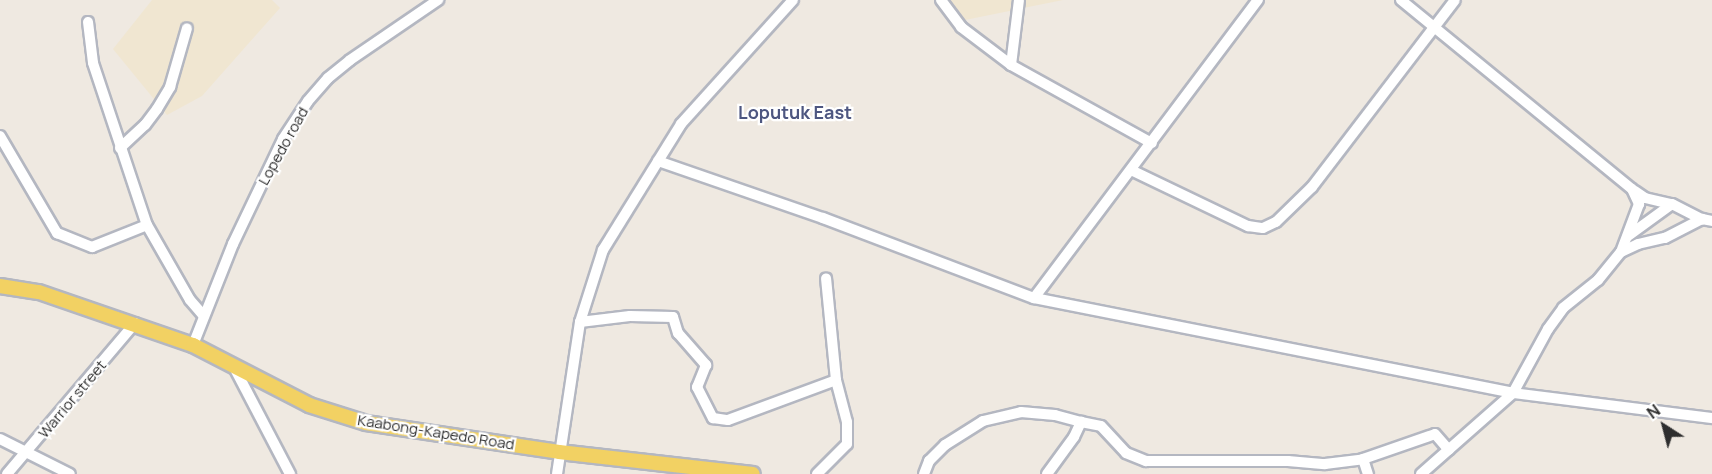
<!DOCTYPE html>
<html>
<head>
<meta charset="utf-8">
<style>
  body { margin:0 }
  #map { position:relative; width:1712px; height:474px; overflow:hidden; background:#efe9e1; font-family:Manrope,sans-serif }
  div>[style] { position:absolute }
  .education>* { inset:0; background:#f0e6d1 }
  .roads { filter:drop-shadow(2px 0 #b4b7c1) drop-shadow(-2px 0 #b4b7c1) drop-shadow(0 2px #b4b7c1) drop-shadow(0 -2px #b4b7c1) }
  .minor>* { height:10px; margin:-5px; padding:0 5px; transform-origin:5px; border-radius:5px; background:#fff }
  .major>* { height:14px; margin:-7px; padding:0 7px; transform-origin:7px; border-radius:7px; background:#f2d163 }
  span { translate:-50% -50%; white-space:nowrap; text-align:center; line-height:1.15; -webkit-text-stroke:4.5px #fff; paint-order:stroke }
  .street-label { font-size:15px; color:#2e2e2e }
  .quarter-label { font-size:18px; color:#4d5680; font-weight:700 }
  .north { position:absolute; left:1634px; top:396px; width:60px; height:60px; -webkit-text-stroke:4px #fff; paint-order:stroke; rotate:324deg; font-size:16px; font-weight:700; line-height:24px; text-align:center; color:#2e2e2e }
  .north::after { content:''; display:block; margin:auto; width:21px; height:27px; background:#2e2e2e; clip-path:polygon(50% 0,100% 100%,50% 72%,0 100%) }
</style>
</head>
<body>
<div id="map">
  <div class="education">
    <div style="clip-path:polygon(152px 0,272px 0,280px 8px,202px 96px,167px 115px,113px 49px)"></div>
    <div style="clip-path:polygon(950px 0,1063px 0,965px 20px)"></div>
  </div>
  <div class="roads">
    <div class="minor">
      <div style="left:941px;top:0;width:34px;rotate:53deg"></div>
      <div style="left:961px;top:27px;width:63px;rotate:37.2deg"></div>
      <div style="left:1011px;top:65px;width:161px;rotate:29deg"></div>
      <div style="left:1401px;top:0;width:298px;rotate:39.3deg"></div>
      <div style="left:1632px;top:189px;width:17px;rotate:65deg"></div>
      <div style="left:1639px;top:204px;width:51px;rotate:110.6deg"></div>
      <div style="left:88px;top:22px;width:41px;rotate:83deg"></div>
      <div style="left:93px;top:63px;width:171px;rotate:71.6deg"></div>
      <div style="left:147px;top:225px;width:86px;rotate:60.2deg"></div>
      <div style="left:190px;top:300px;width:21px;rotate:49deg"></div>
      <div style="left:1011px;top:65px;width:65px;rotate:-83deg"></div>
      <div style="left:0;top:136px;width:113px;rotate:59.6deg"></div>
      <div style="left:57px;top:233px;width:38px;rotate:22deg"></div>
      <div style="left:92px;top:247px;width:59px;rotate:-21.8deg"></div>
      <div style="left:120px;top:148px;width:34px;rotate:-43deg"></div>
      <div style="left:145px;top:125px;width:20px;rotate:-53deg"></div>
      <div style="left:157px;top:109px;width:26px;rotate:-59deg"></div>
      <div style="left:170px;top:87px;width:61px;rotate:-73.9deg"></div>
      <div style="left:658px;top:161px;width:175px;rotate:19.1deg"></div>
      <div style="left:823px;top:218px;width:226px;rotate:20.8deg"></div>
      <div style="left:1034px;top:298px;width:488px;rotate:11.2deg"></div>
      <div style="left:1513px;top:393px;width:201px;rotate:7.2deg"></div>
      <div style="left:1131px;top:170px;width:130px;rotate:25.6deg"></div>
      <div style="left:1248px;top:226px;width:15px;rotate:8deg"></div>
      <div style="left:1263px;top:228px;width:14px;rotate:-25deg"></div>
      <div style="left:1276px;top:222px;width:50px;rotate:-44.2deg"></div>
      <div style="left:1312px;top:187px;width:235px;rotate:-52.6deg"></div>
      <div style="left:1635px;top:191px;width:12px;rotate:35deg"></div>
      <div style="left:1645px;top:198px;width:28px;rotate:13deg"></div>
      <div style="left:1672px;top:204px;width:34px;rotate:27deg"></div>
      <div style="left:1628px;top:236px;width:54px;rotate:-36deg"></div>
      <div style="left:1034px;top:298px;width:373px;rotate:-53.1deg"></div>
      <div style="left:580px;top:322px;width:50px;rotate:-6.8deg"></div>
      <div style="left:630px;top:316px;width:43px;rotate:1.3deg"></div>
      <div style="left:673px;top:317px;width:17px;rotate:73deg"></div>
      <div style="left:678px;top:333px;width:43px;rotate:48.8deg"></div>
      <div style="left:706px;top:365px;width:24px;rotate:112deg"></div>
      <div style="left:697px;top:387px;width:35px;rotate:63deg"></div>
      <div style="left:713px;top:418px;width:15px;rotate:8deg"></div>
      <div style="left:728px;top:420px;width:115px;rotate:-20.3deg"></div>
      <div style="left:193px;top:345px;width:109px;rotate:-68.4deg"></div>
      <div style="left:233px;top:244px;width:116px;rotate:-64.5deg"></div>
      <div style="left:283px;top:139px;width:45px;rotate:-56.7deg"></div>
      <div style="left:308px;top:101px;width:30px;rotate:-49deg"></div>
      <div style="left:328px;top:78px;width:28px;rotate:-39deg"></div>
      <div style="left:350px;top:60px;width:107px;rotate:-34.3deg"></div>
      <div style="left:233px;top:365px;width:123px;rotate:62.4deg"></div>
      <div style="left:0;top:439px;width:78px;rotate:26.6deg"></div>
      <div style="left:1363px;top:459px;width:16px;rotate:72deg"></div>
      <div style="left:7px;top:474px;width:198px;rotate:-49.7deg"></div>
      <div style="left:557px;top:474px;width:154px;rotate:-81.4deg"></div>
      <div style="left:580px;top:322px;width:76px;rotate:-72.3deg"></div>
      <div style="left:603px;top:250px;width:148px;rotate:-58.2deg"></div>
      <div style="left:681px;top:124px;width:167px;rotate:-47.9deg"></div>
      <div style="left:817px;top:474px;width:42px;rotate:-45deg"></div>
      <div style="left:847px;top:444px;width:22px;rotate:-90deg"></div>
      <div style="left:847px;top:422px;width:43px;rotate:-104.7deg"></div>
      <div style="left:836px;top:380px;width:102px;rotate:-95.6deg"></div>
      <div style="left:924px;top:474px;width:14px;rotate:-69deg"></div>
      <div style="left:929px;top:461px;width:23px;rotate:-45deg"></div>
      <div style="left:945px;top:445px;width:45px;rotate:-32.3deg"></div>
      <div style="left:983px;top:421px;width:39px;rotate:-13deg"></div>
      <div style="left:1021px;top:412px;width:34px;rotate:5deg"></div>
      <div style="left:1055px;top:415px;width:27px;rotate:15deg"></div>
      <div style="left:1047px;top:474px;width:46px;rotate:-53.9deg"></div>
      <div style="left:1074px;top:437px;width:17px;rotate:-65deg"></div>
      <div style="left:1081px;top:422px;width:20px;rotate:11deg"></div>
      <div style="left:1101px;top:426px;width:37px;rotate:47deg"></div>
      <div style="left:1126px;top:453px;width:22px;rotate:22deg"></div>
      <div style="left:1146px;top:461px;width:142px"></div>
      <div style="left:1288px;top:461px;width:37px;rotate:5deg"></div>
      <div style="left:1325px;top:464px;width:38px;rotate:-7deg"></div>
      <div style="left:1363px;top:459px;width:76px;rotate:-19.1deg"></div>
      <div style="left:1435px;top:434px;width:21px;rotate:49deg"></div>
      <div style="left:1421px;top:474px;width:123px;rotate:-41.4deg"></div>
      <div style="left:1513px;top:393px;width:73px;rotate:-61.3deg"></div>
      <div style="left:1548px;top:329px;width:26px;rotate:-54deg"></div>
      <div style="left:1563px;top:308px;width:45px;rotate:-38.7deg"></div>
      <div style="left:1598px;top:280px;width:36px;rotate:-51deg"></div>
      <div style="left:1621px;top:252px;width:19px;rotate:-25deg"></div>
      <div style="left:1638px;top:244px;width:28px;rotate:-13deg"></div>
      <div style="left:1665px;top:238px;width:42px;rotate:-27.2deg"></div>
      <div style="left:1702px;top:219px;width:10px;rotate:11deg"></div>
    </div>
    <div class="major">
      <div style="left:0;top:286px;width:39px;rotate:9deg"></div>
      <div style="left:39px;top:292px;width:163px;rotate:19deg"></div>
      <div style="left:193px;top:345px;width:131px;rotate:27.3deg"></div>
      <div style="left:309px;top:405px;width:60px;rotate:17.5deg"></div>
      <div style="left:366px;top:423px;width:195px;rotate:8.5deg"></div>
      <div style="left:559px;top:452px;width:195px;rotate:6.5deg"></div>
    </div>
  </div>
  <div class="street-label">
    <span style="left:283px;top:146px;rotate:-61deg">Lopedo road</span>
    <span style="left:72px;top:399px;rotate:-50deg">Warrior street</span>
    <span style="left:436px;top:432px;rotate:9deg">Kaabong-Kapedo Road</span>
  </div>
  <div class="quarter-label">
    <span style="left:795px;top:112px">Loputuk East</span>
  </div>
  <div class="north">N</div>
</div>
</body>
</html>
